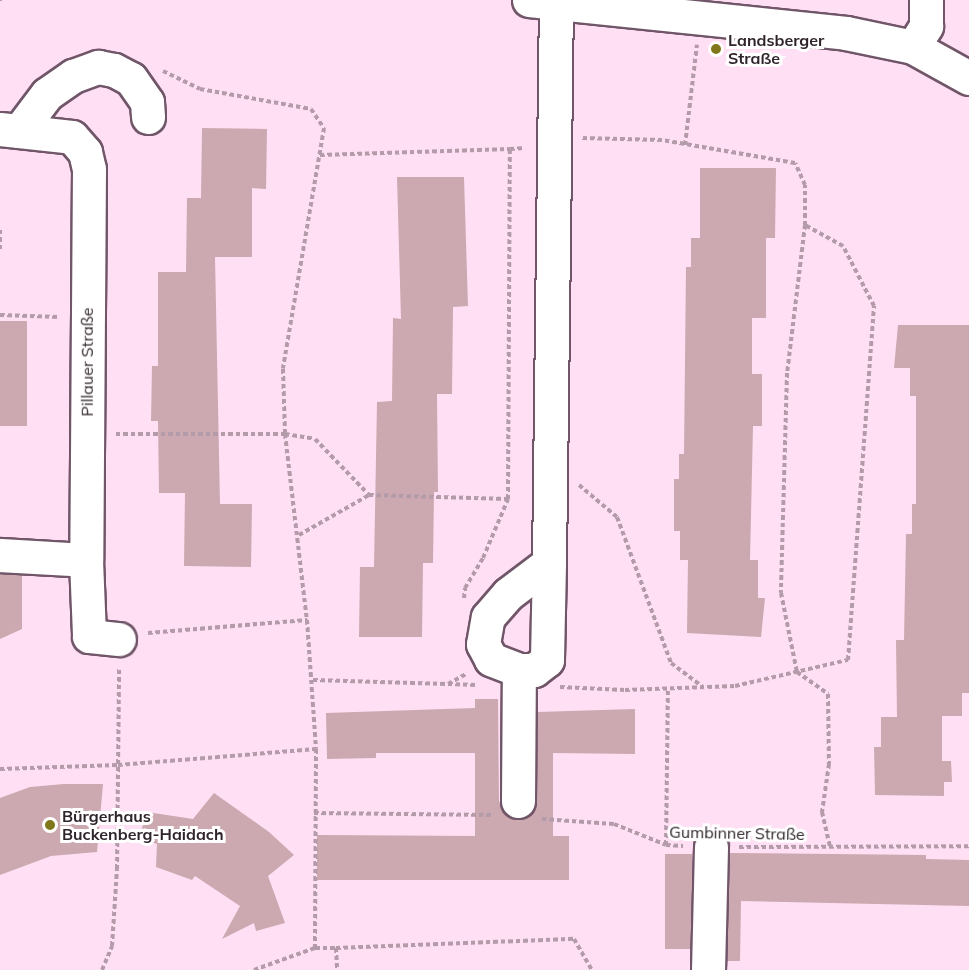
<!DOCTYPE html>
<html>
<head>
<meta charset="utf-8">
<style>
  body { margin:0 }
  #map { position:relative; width:969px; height:970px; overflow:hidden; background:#fedff3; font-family:Mulish,sans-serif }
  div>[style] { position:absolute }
  .building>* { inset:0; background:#cca8b0; transform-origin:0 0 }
  .path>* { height:4px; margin-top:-2px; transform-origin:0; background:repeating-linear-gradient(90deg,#b39baa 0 4.5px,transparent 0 7.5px) }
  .roads { filter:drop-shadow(2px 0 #705668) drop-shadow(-2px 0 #705668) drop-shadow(0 2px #705668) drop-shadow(0 -2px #705668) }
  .minor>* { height:33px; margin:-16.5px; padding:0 16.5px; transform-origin:16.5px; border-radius:16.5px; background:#fff }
  .dots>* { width:16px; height:16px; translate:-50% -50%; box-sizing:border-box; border:3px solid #fff; border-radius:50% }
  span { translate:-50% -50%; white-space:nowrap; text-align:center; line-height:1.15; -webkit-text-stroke:6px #fff; paint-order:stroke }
  .poi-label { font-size:16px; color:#2f242b; font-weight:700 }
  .left { translate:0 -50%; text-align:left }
  .street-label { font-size:16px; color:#2f242b }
</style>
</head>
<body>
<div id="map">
  <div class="building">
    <div style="clip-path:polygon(202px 128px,267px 129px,266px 189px,252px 188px,252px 257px,215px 257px,220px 504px,252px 504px,251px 567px,184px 566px,185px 493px,159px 493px,158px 421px,151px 421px,152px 366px,158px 366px,158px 272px,186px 272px,187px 198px,201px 198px)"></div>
    <div style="clip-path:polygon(700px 168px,776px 168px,775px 238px,766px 238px,766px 318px,752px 318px,752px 374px,762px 374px,762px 426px,753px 426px,750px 560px,758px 560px,758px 598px,765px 598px,761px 637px,687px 633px,688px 560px,680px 560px,680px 531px,674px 531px,674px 479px,679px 479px,679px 454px,684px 454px,686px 267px,691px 267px,691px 238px,700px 238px)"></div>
    <div style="clip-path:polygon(397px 177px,464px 177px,468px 306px,453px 307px,452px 394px,437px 394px,438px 492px,434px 492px,433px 563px,423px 563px,422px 637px,359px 637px,360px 567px,374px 567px,377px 402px,392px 401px,393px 318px,401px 319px)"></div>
    <div style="left:0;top:321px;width:27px;height:105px"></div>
    <div style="clip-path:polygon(898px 325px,969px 325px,969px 693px,962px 693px,962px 716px,942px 716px,942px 761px,951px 761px,952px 782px,944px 782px,944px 796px,875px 795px,874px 747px,881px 747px,881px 717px,897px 717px,896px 640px,904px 640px,906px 534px,912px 534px,912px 504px,916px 504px,916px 396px,910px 396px,910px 368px,894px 368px)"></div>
    <div style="clip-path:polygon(0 574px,22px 575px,22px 629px,0 639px)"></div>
    <div style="clip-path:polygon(475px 699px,498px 699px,499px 801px,508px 817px,517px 820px,528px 817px,537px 802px,537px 712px,635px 709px,635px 754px,553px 753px,553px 836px,569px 836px,569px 880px,317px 880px,317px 835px,475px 836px,475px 753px,376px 753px,376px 758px,327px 759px,326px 713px,475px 708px)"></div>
    <div style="clip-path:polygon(64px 784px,103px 784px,97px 852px,51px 856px,0 875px,0 798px,30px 787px)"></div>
    <div style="clip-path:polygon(214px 793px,269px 832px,294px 855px,268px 876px,285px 923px,256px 931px,254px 923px,222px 939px,240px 906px,195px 876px,192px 880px,156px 867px,157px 844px,139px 838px,147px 812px,193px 819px)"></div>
    <div style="clip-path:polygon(730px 853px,926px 855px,926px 859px,969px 860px,969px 906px,741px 901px,740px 961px,727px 961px)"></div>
    <div style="left:665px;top:854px;width:27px;height:95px"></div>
  </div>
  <div class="path">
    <div style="left:0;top:1px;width:1px;rotate:-90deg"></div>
    <div style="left:163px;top:71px;width:41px;rotate:25.9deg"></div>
    <div style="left:200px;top:89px;width:113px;rotate:10.2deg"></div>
    <div style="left:311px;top:109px;width:23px;rotate:56deg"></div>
    <div style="left:324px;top:128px;width:244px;rotate:99.7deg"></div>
    <div style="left:283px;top:369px;width:65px;rotate:88.2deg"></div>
    <div style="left:285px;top:434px;width:187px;rotate:83.3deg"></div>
    <div style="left:685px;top:145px;width:101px;rotate:-83.2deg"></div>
    <div style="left:320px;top:155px;width:190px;rotate:-1.8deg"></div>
    <div style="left:805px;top:225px;width:149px;rotate:96.9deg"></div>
    <div style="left:787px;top:373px;width:220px;rotate:91.6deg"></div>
    <div style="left:781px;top:593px;width:81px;rotate:78.6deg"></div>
    <div style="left:797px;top:672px;width:38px;rotate:35deg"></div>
    <div style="left:828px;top:694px;width:70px;rotate:89.2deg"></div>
    <div style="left:829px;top:764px;width:49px;rotate:98.3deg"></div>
    <div style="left:822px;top:812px;width:36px;rotate:77deg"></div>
    <div style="left:0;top:230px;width:20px;rotate:90deg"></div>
    <div style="left:0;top:315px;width:59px;rotate:1.9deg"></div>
    <div style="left:116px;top:434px;width:169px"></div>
    <div style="left:285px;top:434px;width:30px;rotate:9deg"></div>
    <div style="left:315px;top:439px;width:78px;rotate:46deg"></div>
    <div style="left:579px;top:485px;width:50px;rotate:40.1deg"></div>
    <div style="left:617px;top:517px;width:156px;rotate:69.7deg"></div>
    <div style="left:671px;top:663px;width:39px;rotate:37deg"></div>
    <div style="left:299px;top:535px;width:81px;rotate:-29.7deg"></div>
    <div style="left:369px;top:495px;width:139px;rotate:1.6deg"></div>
    <div style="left:508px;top:499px;width:350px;rotate:-89.7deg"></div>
    <div style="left:510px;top:149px;width:15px;rotate:-4deg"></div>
    <div style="left:464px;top:598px;width:10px;rotate:-84deg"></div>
    <div style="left:465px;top:588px;width:35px;rotate:-59deg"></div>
    <div style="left:483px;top:558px;width:64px;rotate:-67deg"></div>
    <div style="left:148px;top:633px;width:160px;rotate:-4.7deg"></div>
    <div style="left:307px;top:620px;width:129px;rotate:86deg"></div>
    <div style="left:316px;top:749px;width:199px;rotate:90.3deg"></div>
    <div style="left:313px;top:680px;width:135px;rotate:1.7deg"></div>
    <div style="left:448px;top:684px;width:21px;rotate:-29deg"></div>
    <div style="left:448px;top:684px;width:29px;rotate:2deg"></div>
    <div style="left:560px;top:687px;width:65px;rotate:2.6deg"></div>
    <div style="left:625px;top:690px;width:110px;rotate:-2.1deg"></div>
    <div style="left:735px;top:686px;width:116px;rotate:-13deg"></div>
    <div style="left:848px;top:660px;width:355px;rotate:-85.8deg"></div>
    <div style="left:874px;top:306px;width:68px;rotate:-117.3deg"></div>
    <div style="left:843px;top:246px;width:43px;rotate:-151.1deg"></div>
    <div style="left:805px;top:225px;width:40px;rotate:-90deg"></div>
    <div style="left:805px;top:185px;width:24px;rotate:-114deg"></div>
    <div style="left:795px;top:163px;width:135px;rotate:-170.2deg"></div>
    <div style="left:662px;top:140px;width:80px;rotate:-178.6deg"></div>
    <div style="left:0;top:769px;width:118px;rotate:-1.9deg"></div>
    <div style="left:118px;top:765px;width:199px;rotate:-4.6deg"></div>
    <div style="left:314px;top:813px;width:180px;rotate:0.6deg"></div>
    <div style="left:542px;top:819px;width:72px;rotate:4deg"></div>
    <div style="left:614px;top:824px;width:56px;rotate:22deg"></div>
    <div style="left:666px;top:845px;width:17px;rotate:3deg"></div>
    <div style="left:666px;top:845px;width:157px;rotate:-89.3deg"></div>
    <div style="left:739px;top:847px;width:230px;rotate:-0.2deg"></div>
    <div style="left:336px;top:948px;width:238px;rotate:-2.2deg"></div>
    <div style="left:574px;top:939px;width:36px;rotate:60deg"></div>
    <div style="left:102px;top:970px;width:26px;rotate:-67deg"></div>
    <div style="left:112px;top:946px;width:77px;rotate:-86.3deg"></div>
    <div style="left:117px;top:869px;width:201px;rotate:-89.4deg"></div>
    <div style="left:254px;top:970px;width:65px;rotate:-19.8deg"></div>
    <div style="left:315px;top:948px;width:21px"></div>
    <div style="left:336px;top:948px;width:22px;rotate:87deg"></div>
  </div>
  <div class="roads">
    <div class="minor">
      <div style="left:529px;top:0;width:319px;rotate:5.9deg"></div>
      <div style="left:846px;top:33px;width:68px;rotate:11.8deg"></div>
      <div style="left:913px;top:47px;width:64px;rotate:29deg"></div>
      <div style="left:913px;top:47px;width:25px;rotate:-58deg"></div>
      <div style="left:926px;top:26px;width:26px;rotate:-90deg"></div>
      <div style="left:0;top:129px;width:72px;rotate:6.3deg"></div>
      <div style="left:72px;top:137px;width:20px;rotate:49deg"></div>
      <div style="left:85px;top:152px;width:17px;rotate:77deg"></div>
      <div style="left:89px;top:169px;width:391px;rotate:90.4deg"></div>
      <div style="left:86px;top:560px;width:76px;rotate:87.7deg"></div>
      <div style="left:89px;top:636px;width:30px;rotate:6deg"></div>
      <div style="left:19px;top:131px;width:46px;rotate:-52.9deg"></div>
      <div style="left:47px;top:94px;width:32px;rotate:-35deg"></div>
      <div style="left:73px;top:76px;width:27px;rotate:-20deg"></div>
      <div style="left:98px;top:67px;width:16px;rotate:11deg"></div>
      <div style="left:114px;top:70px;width:19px;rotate:28deg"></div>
      <div style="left:131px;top:79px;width:28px;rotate:55deg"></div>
      <div style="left:147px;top:102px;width:15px;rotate:86deg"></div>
      <div style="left:0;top:555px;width:86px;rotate:3.3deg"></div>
      <div style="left:549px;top:563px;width:97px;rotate:91.2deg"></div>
      <div style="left:547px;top:660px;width:16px;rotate:142deg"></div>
      <div style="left:534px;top:670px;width:15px;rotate:180deg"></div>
      <div style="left:519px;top:670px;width:30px;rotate:-159deg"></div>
      <div style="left:491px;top:659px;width:17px;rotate:-118deg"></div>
      <div style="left:483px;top:644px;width:27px;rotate:-80deg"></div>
      <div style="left:488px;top:617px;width:30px;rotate:-49deg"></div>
      <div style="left:508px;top:594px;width:51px;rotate:-37.1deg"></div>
      <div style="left:549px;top:563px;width:563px;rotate:-89.29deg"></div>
      <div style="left:518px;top:801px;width:131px;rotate:-89.6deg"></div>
      <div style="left:708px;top:970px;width:123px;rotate:-88.6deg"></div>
    </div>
  </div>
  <div class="dots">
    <div style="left:716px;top:49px;background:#80771b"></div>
    <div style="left:50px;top:825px;background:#80771b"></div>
  </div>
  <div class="poi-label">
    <span class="left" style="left:728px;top:49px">Landsberger<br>Straße</span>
    <span class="left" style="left:62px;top:825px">Bürgerhaus<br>Buckenberg-Haidach</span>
  </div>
  <div class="street-label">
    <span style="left:87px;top:362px;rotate:-90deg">Pillauer Straße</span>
    <span style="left:737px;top:833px;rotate:1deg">Gumbinner Straße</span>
  </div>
</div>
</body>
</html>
